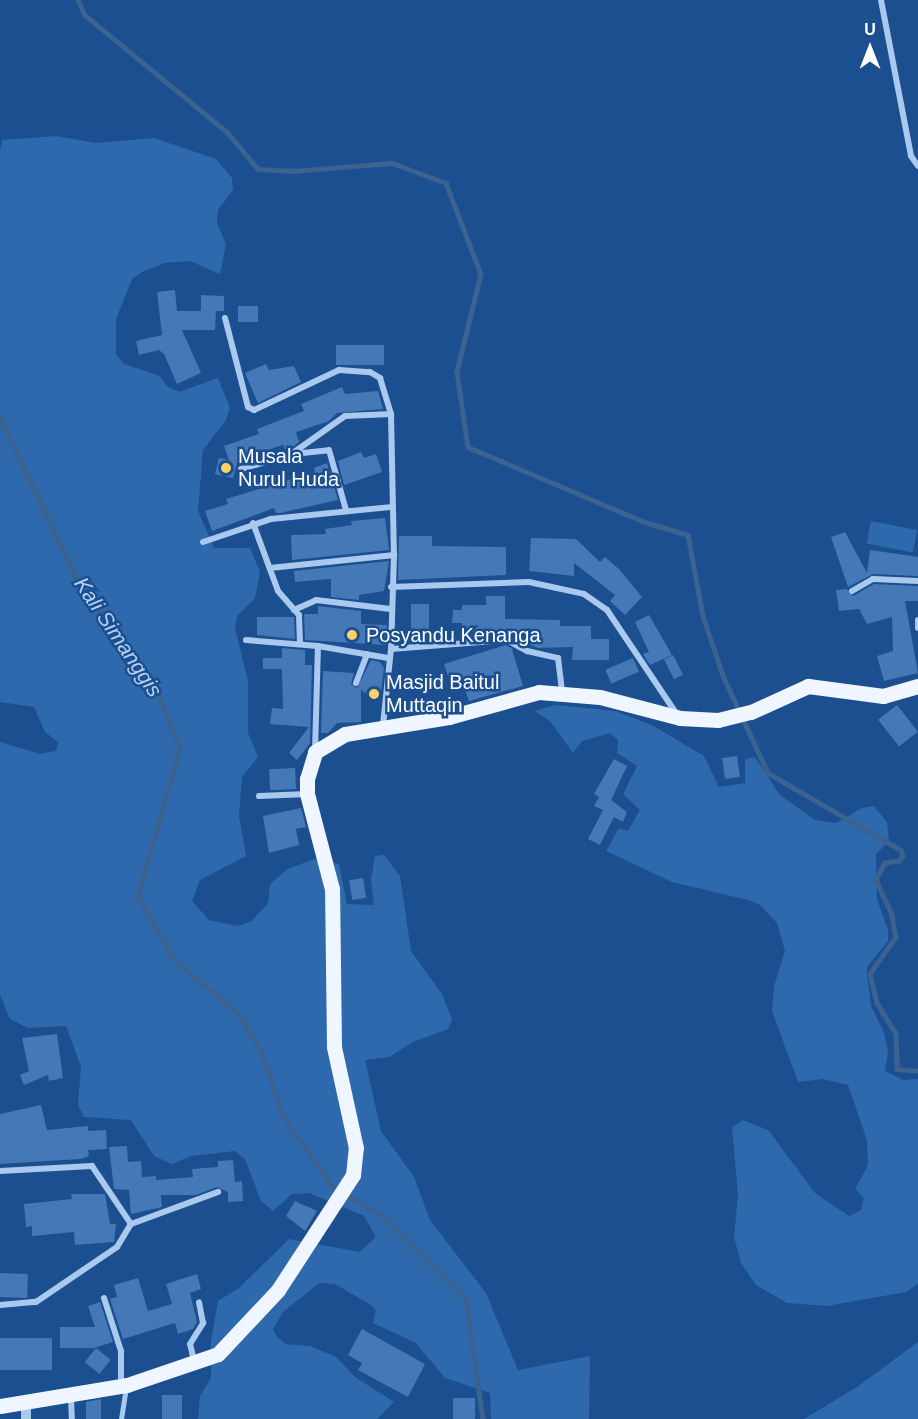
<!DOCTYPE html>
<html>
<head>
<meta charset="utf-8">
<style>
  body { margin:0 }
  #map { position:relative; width:918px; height:1419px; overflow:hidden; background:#1b4f8f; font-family:Helvetica,sans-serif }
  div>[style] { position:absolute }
  .green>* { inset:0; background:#2e69ad; transform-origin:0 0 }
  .stream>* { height:4.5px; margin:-2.25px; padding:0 2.25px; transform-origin:2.25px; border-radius:2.25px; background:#3c6290 }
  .building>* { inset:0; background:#4478b7; transform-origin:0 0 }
  .service>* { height:4.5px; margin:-2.25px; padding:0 2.25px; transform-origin:2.25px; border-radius:2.25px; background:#a9c9ee }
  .minor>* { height:6px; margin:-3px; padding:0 3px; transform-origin:3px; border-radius:3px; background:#a9c9ee }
  .tertiary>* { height:10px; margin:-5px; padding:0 5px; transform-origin:5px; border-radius:5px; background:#a9c9ee }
  .primary>* { height:15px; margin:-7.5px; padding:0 7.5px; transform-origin:7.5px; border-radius:7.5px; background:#f0f6ff }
  .dots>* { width:16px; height:16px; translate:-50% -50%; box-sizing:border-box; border:3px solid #1b4f8f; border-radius:50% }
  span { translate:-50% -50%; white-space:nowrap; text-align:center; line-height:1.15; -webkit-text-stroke:5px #1b4f8f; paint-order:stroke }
  .poi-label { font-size:20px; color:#fff }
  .left { translate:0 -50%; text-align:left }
  .water-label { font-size:21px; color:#b5d3f5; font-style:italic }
  .north { position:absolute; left:840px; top:18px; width:60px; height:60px; -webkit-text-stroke:4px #1b4f8f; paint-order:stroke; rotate:0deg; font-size:16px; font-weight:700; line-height:24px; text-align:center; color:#fff }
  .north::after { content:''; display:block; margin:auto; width:21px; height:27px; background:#fff; clip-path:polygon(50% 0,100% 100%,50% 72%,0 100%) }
</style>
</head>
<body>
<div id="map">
  <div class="green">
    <div style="clip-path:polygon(57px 136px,95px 143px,154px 138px,216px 159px,232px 178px,233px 190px,218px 210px,217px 223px,226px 244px,220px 274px,190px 261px,165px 263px,142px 272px,132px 279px,116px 319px,116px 354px,124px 364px,160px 376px,167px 386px,179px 392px,218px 378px,230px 408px,226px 420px,203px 450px,198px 511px,214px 548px,250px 548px,260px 572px,255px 598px,237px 616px,235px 628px,248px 681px,248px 733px,258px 757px,242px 777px,239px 816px,246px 856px,200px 880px,192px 901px,209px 920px,238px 926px,252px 921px,268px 903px,270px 884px,288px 869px,314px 859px,339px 864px,347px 904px,374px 905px,371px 880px,375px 856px,384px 855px,400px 876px,411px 951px,442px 994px,452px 1019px,448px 1029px,413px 1042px,389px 1057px,365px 1060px,381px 1131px,414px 1177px,430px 1220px,486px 1293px,518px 1370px,590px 1356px,589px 1419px,491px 1419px,490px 1393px,445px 1378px,416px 1343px,373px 1323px,376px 1310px,371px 1305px,335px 1284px,319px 1283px,283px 1312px,273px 1329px,276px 1335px,285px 1344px,310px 1346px,336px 1357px,355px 1377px,394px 1402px,377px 1419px,198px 1419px,200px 1396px,211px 1378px,211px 1341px,218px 1301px,239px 1288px,289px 1239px,360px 1252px,376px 1237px,364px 1216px,309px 1193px,292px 1194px,273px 1211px,261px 1201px,245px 1159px,235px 1151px,191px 1156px,172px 1164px,154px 1156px,131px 1120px,84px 1117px,78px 1105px,81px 1067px,66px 1026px,28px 1028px,10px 1019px,0 995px,0 742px,40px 754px,56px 751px,58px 742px,45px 732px,34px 707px,0 702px,0 151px,2px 140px)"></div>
    <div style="left:871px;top:521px;width:47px;height:23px;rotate:11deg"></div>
    <div style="clip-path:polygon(556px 705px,615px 711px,652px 725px,704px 756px,719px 787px,745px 783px,745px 759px,755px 757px,780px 795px,815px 820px,836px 823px,862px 808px,874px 806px,887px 822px,889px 841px,876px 854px,877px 899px,888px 930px,888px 941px,867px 967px,867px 973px,871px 1006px,884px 1032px,888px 1052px,885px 1071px,903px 1080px,918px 1079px,918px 1284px,906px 1292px,827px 1306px,787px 1303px,756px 1285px,741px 1263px,734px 1237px,738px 1196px,732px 1127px,743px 1120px,768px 1130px,815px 1193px,849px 1216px,861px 1210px,864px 1198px,855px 1189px,868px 1165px,867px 1140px,848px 1085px,823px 1079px,798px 1082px,772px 1011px,774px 986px,785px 951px,777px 923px,760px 905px,748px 900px,672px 882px,606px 851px,619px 828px,628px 831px,640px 810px,623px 794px,637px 766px,617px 753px,618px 740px,610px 733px,582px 741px,573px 753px,550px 721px,534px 711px)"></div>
    <div style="clip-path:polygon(918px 1342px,918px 1419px,804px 1419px,857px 1387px)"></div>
  </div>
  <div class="stream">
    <div style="left:78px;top:0;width:17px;rotate:65deg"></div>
    <div style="left:85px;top:15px;width:184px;rotate:39.5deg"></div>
    <div style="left:227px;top:132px;width:48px;rotate:50deg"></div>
    <div style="left:258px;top:169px;width:34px;rotate:3deg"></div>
    <div style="left:292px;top:171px;width:100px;rotate:-4.6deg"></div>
    <div style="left:392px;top:163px;width:58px;rotate:20.3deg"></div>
    <div style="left:446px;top:183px;width:97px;rotate:69deg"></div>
    <div style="left:481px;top:274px;width:101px;rotate:103.8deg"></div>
    <div style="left:457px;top:372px;width:76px;rotate:81.7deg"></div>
    <div style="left:468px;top:447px;width:192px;rotate:23deg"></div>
    <div style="left:645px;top:522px;width:45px;rotate:16.8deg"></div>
    <div style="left:688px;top:535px;width:82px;rotate:79.5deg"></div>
    <div style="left:703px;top:616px;width:65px;rotate:71.3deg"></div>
    <div style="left:724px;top:678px;width:105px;rotate:65.1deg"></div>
    <div style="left:768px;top:773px;width:154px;rotate:30.1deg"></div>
    <div style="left:901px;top:850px;width:6px;rotate:72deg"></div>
    <div style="left:903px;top:856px;width:6px;rotate:129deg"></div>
    <div style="left:899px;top:861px;width:14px;rotate:172deg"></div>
    <div style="left:885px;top:863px;width:19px;rotate:118deg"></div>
    <div style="left:876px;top:880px;width:38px;rotate:65deg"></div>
    <div style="left:892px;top:915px;width:22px;rotate:80deg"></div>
    <div style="left:896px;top:937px;width:45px;rotate:125.1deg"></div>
    <div style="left:870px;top:974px;width:30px;rotate:76deg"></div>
    <div style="left:877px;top:1003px;width:36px;rotate:58deg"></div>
    <div style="left:896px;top:1034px;width:35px;rotate:88deg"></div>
    <div style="left:897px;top:1069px;width:21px;rotate:5deg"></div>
    <div style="left:0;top:417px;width:184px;rotate:64.6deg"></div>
    <div style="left:79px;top:583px;width:127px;rotate:53.3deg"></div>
    <div style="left:155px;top:685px;width:69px;rotate:68.7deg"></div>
    <div style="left:180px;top:749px;width:153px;rotate:105.9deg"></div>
    <div style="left:138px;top:896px;width:73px;rotate:60.6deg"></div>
    <div style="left:174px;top:960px;width:83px;rotate:39.6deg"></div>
    <div style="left:238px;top:1013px;width:46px;rotate:58.4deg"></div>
    <div style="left:262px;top:1052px;width:67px;rotate:71.8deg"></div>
    <div style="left:283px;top:1116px;width:87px;rotate:54.8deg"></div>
    <div style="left:333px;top:1187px;width:54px;rotate:29.9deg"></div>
    <div style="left:380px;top:1214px;width:122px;rotate:45deg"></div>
    <div style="left:466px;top:1300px;width:120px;rotate:81.9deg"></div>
  </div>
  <div class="building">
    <div style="clip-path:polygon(175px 290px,177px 311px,201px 311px,201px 295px,224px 296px,224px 311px,216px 311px,215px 330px,182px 330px,201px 373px,177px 384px,164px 354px,159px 350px,139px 355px,136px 341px,162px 335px,157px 292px)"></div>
    <div style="left:238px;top:306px;width:20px;height:16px"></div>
    <div style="left:336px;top:345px;width:48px;height:20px"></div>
    <div style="clip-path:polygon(266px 364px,269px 370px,294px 366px,301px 382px,258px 403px,245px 373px)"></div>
    <div style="clip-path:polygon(342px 387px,345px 394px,378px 391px,383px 409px,337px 413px,329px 421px,296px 432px,299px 442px,294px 446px,285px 449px,283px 445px,238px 459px,233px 478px,215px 474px,219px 458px,229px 460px,224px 446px,259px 434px,257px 429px,304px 411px,301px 404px)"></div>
    <div style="clip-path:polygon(361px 452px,364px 458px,376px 454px,382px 472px,344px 485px,338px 461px)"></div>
    <div style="clip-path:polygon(327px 463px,338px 500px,280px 513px,276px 513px,274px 508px,212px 531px,205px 511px,228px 504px,226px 499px,315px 472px,314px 468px)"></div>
    <div style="clip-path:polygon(385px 518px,389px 550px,292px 560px,291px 535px,326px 534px,325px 529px,352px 525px,351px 521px)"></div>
    <div style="clip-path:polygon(845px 532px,867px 573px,870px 550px,918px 557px,918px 576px,873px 574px,848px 587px,831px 537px)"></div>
    <div style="clip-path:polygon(399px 536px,432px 536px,432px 546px,506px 547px,506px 575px,398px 580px)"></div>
    <div style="clip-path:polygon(531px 538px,576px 539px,600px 562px,605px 557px,620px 570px,642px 597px,625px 615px,610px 601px,615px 595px,574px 563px,574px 576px,529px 571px)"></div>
    <div style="clip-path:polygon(389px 561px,384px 591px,359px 595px,359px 600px,331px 597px,331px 579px,295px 582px,294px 571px)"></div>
    <div style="clip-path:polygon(874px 584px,918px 586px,918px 601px,905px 601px,918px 673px,884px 681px,877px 656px,893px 651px,892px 617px,867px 624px,859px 609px,839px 611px,836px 590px,847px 589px,853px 596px)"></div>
    <div style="clip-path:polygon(486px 596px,505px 596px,505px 619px,560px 620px,560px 626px,591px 626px,591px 639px,609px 639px,609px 660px,572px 660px,573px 647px,538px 648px,515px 639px,535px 632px,462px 632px,462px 623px,452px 623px,453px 610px,462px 610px,462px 605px,486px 605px)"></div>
    <div style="left:411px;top:604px;width:18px;height:35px"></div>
    <div style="clip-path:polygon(318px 606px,361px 611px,361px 624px,387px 625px,386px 645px,305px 640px,304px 614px,318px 614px)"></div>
    <div style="clip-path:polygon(649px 615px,672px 655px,650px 665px,643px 654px,649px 652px,635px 622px)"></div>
    <div style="clip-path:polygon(257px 617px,294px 617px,295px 639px,257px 635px)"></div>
    <div style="clip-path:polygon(506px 645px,512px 649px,523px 686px,469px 701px,461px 679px,450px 682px,444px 664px)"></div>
    <div style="clip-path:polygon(282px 648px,305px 650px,305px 665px,312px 665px,310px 743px,297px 760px,289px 753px,309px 727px,270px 724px,272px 708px,283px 709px,282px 669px,263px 669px,263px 658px,282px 658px)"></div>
    <div style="left:673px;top:655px;width:22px;height:10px;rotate:63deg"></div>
    <div style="left:633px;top:658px;width:15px;height:30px;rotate:67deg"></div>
    <div style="clip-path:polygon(371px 660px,380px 662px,384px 668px,381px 692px,376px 700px,361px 690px,361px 722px,337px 723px,328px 733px,321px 733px,323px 671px,354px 673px,351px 684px,357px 688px)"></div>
    <div style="left:897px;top:705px;width:34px;height:24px;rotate:52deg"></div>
    <div style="left:737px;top:756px;width:21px;height:15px;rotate:82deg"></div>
    <div style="clip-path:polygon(614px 759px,627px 766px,611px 800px,627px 812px,623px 822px,614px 817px,600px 845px,588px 839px,603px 810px,594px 806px,599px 797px,594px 794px)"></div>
    <div style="left:295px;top:768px;width:21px;height:26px;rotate:87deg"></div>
    <div style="clip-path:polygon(301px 808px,306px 827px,296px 829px,299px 845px,269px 853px,263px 816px)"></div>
    <div style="left:363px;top:878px;width:20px;height:14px;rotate:81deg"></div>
    <div style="clip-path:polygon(57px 1034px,63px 1078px,49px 1081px,48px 1075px,24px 1085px,20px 1075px,29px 1071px,22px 1038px)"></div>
    <div style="clip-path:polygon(41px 1105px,47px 1130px,88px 1126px,88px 1131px,106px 1130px,107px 1149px,88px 1150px,89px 1156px,80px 1159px,0 1164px,0 1114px)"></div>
    <div style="clip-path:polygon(127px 1146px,128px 1162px,141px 1161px,142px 1177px,156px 1176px,156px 1180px,193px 1177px,192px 1169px,218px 1167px,218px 1161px,233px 1160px,235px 1182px,242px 1181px,243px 1201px,228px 1202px,228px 1192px,217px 1187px,196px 1195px,161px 1195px,162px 1207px,131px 1214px,129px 1190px,114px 1189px,109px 1147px)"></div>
    <div style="clip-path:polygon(71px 1194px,105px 1194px,110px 1224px,116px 1224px,114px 1242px,75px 1245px,74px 1232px,32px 1236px,32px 1226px,26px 1227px,24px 1204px,72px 1199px)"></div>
    <div style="clip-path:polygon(295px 1201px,317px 1211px,305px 1231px,286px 1216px)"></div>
    <div style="left:0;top:1273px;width:28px;height:24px;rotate:2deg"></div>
    <div style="clip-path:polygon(197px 1274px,201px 1289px,190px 1293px,197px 1322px,193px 1329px,178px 1334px,175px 1323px,123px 1339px,110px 1299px,117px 1297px,114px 1285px,138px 1278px,148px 1311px,172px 1304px,166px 1284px)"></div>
    <div style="clip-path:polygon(100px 1302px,113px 1342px,94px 1348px,60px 1348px,60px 1327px,95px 1327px,88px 1306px)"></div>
    <div style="clip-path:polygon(362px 1329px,425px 1364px,408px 1397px,358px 1370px,362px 1363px,348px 1355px)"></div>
    <div style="left:0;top:1338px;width:52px;height:32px"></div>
    <div style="left:96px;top:1348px;width:19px;height:18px;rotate:39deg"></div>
    <div style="left:162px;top:1395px;width:20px;height:24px"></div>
    <div style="left:475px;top:1398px;width:21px;height:22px;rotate:90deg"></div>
    <div style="clip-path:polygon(101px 1399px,101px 1419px,86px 1419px,86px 1402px)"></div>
  </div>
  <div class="service">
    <div style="left:121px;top:1419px;width:31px;rotate:-81deg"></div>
  </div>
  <div class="minor">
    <div style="left:881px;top:0;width:159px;rotate:79.1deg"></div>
    <div style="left:911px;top:156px;width:12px;rotate:55deg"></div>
    <div style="left:225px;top:318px;width:92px;rotate:75.5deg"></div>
    <div style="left:248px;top:407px;width:7px;rotate:27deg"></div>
    <div style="left:254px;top:410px;width:94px;rotate:-25.2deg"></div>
    <div style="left:339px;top:370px;width:31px;rotate:4deg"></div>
    <div style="left:370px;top:372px;width:12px;rotate:31deg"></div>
    <div style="left:380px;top:378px;width:38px;rotate:73deg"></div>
    <div style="left:391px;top:414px;width:141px;rotate:88.8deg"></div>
    <div style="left:394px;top:555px;width:94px;rotate:91.8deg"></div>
    <div style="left:391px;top:649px;width:76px;rotate:96deg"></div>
    <div style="left:293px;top:454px;width:36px;rotate:-6deg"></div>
    <div style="left:329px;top:450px;width:62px;rotate:74.2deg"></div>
    <div style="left:241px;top:469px;width:51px;rotate:-15.9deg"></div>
    <div style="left:290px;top:455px;width:67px;rotate:-35.3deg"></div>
    <div style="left:345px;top:416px;width:46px;rotate:-2.5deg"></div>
    <div style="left:253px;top:523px;width:72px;rotate:69.8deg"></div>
    <div style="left:278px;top:591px;width:32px;rotate:49deg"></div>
    <div style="left:299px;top:615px;width:28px;rotate:88deg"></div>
    <div style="left:203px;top:542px;width:72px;rotate:-18.7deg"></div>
    <div style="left:271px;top:519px;width:122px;rotate:-5.7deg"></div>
    <div style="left:270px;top:568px;width:125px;rotate:-6deg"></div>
    <div style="left:391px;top:587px;width:138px;rotate:-2.1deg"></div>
    <div style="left:529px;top:582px;width:56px;rotate:12.3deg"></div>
    <div style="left:584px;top:594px;width:28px;rotate:35deg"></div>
    <div style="left:607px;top:610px;width:124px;rotate:56.2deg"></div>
    <div style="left:852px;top:591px;width:24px;rotate:-30deg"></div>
    <div style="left:873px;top:579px;width:45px;rotate:2.5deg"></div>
    <div style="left:294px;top:610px;width:24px;rotate:-24deg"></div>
    <div style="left:316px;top:600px;width:75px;rotate:6.9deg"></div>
    <div style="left:918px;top:620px;width:8px;rotate:90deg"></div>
    <div style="left:246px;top:640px;width:72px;rotate:4.8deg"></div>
    <div style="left:318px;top:646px;width:71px;rotate:9.7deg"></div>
    <div style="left:391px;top:649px;width:116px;rotate:-4.4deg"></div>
    <div style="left:507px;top:640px;width:23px;rotate:29deg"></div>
    <div style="left:527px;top:651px;width:32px;rotate:13deg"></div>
    <div style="left:558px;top:658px;width:34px;rotate:83deg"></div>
    <div style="left:356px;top:683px;width:31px;rotate:-69deg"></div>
    <div style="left:315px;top:752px;width:106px;rotate:-88.4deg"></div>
    <div style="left:259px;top:796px;width:48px;rotate:-2.4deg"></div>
    <div style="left:0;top:1171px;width:92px;rotate:-3.1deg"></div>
    <div style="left:92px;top:1166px;width:70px;rotate:56.1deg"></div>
    <div style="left:104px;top:1298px;width:56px;rotate:72.2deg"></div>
    <div style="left:121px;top:1351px;width:34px;rotate:90deg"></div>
    <div style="left:0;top:1305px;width:36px;rotate:-5deg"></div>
    <div style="left:36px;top:1302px;width:98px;rotate:-34.2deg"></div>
    <div style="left:117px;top:1247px;width:27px;rotate:-59deg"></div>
    <div style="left:131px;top:1224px;width:93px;rotate:-20.2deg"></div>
    <div style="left:194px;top:1361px;width:17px;rotate:-103deg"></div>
    <div style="left:190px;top:1344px;width:25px;rotate:-58deg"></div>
    <div style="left:203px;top:1323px;width:21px;rotate:-101deg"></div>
    <div style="left:71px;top:1396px;width:23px;rotate:88deg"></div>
  </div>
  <div class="tertiary">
    <div style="left:26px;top:1402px;width:17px;rotate:90deg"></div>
  </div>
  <div class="primary">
    <div style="left:0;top:1406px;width:129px;rotate:-9.4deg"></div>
    <div style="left:127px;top:1385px;width:96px;rotate:-18.8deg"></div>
    <div style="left:218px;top:1354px;width:88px;rotate:-46.8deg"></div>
    <div style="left:278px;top:1290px;width:137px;rotate:-56.9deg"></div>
    <div style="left:353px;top:1175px;width:27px;rotate:-84deg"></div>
    <div style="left:356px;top:1148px;width:103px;rotate:-102.3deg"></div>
    <div style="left:334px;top:1047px;width:158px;rotate:-90.7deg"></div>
    <div style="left:332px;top:889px;width:98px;rotate:-104.7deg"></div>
    <div style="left:307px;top:794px;width:15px;rotate:-90deg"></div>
    <div style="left:307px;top:779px;width:28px;rotate:-73deg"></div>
    <div style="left:315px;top:752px;width:35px;rotate:-31deg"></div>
    <div style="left:345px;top:734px;width:105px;rotate:-9.3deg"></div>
    <div style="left:449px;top:717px;width:93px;rotate:-15.5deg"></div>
    <div style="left:539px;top:692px;width:61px;rotate:4.7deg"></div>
    <div style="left:600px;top:697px;width:83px;rotate:14.7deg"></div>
    <div style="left:680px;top:718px;width:38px;rotate:3deg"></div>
    <div style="left:718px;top:720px;width:34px;rotate:-14deg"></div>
    <div style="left:751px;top:712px;width:63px;rotate:-24.5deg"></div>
    <div style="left:808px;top:686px;width:76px;rotate:7.6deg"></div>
    <div style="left:883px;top:696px;width:36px;rotate:-16deg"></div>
  </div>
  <div class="dots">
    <div style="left:226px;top:468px;background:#ffd166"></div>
    <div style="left:352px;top:635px;background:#ffd166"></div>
    <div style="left:374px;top:694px;background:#ffd166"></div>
  </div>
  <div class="poi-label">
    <span class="left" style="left:238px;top:468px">Musala<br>Nurul Huda</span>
    <span class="left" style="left:366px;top:635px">Posyandu Kenanga</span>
    <span class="left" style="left:386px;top:694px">Masjid Baitul<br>Muttaqin</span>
  </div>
  <div class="water-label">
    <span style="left:118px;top:637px;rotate:56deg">Kali Simanggis</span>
  </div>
  <div class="north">U</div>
</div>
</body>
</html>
